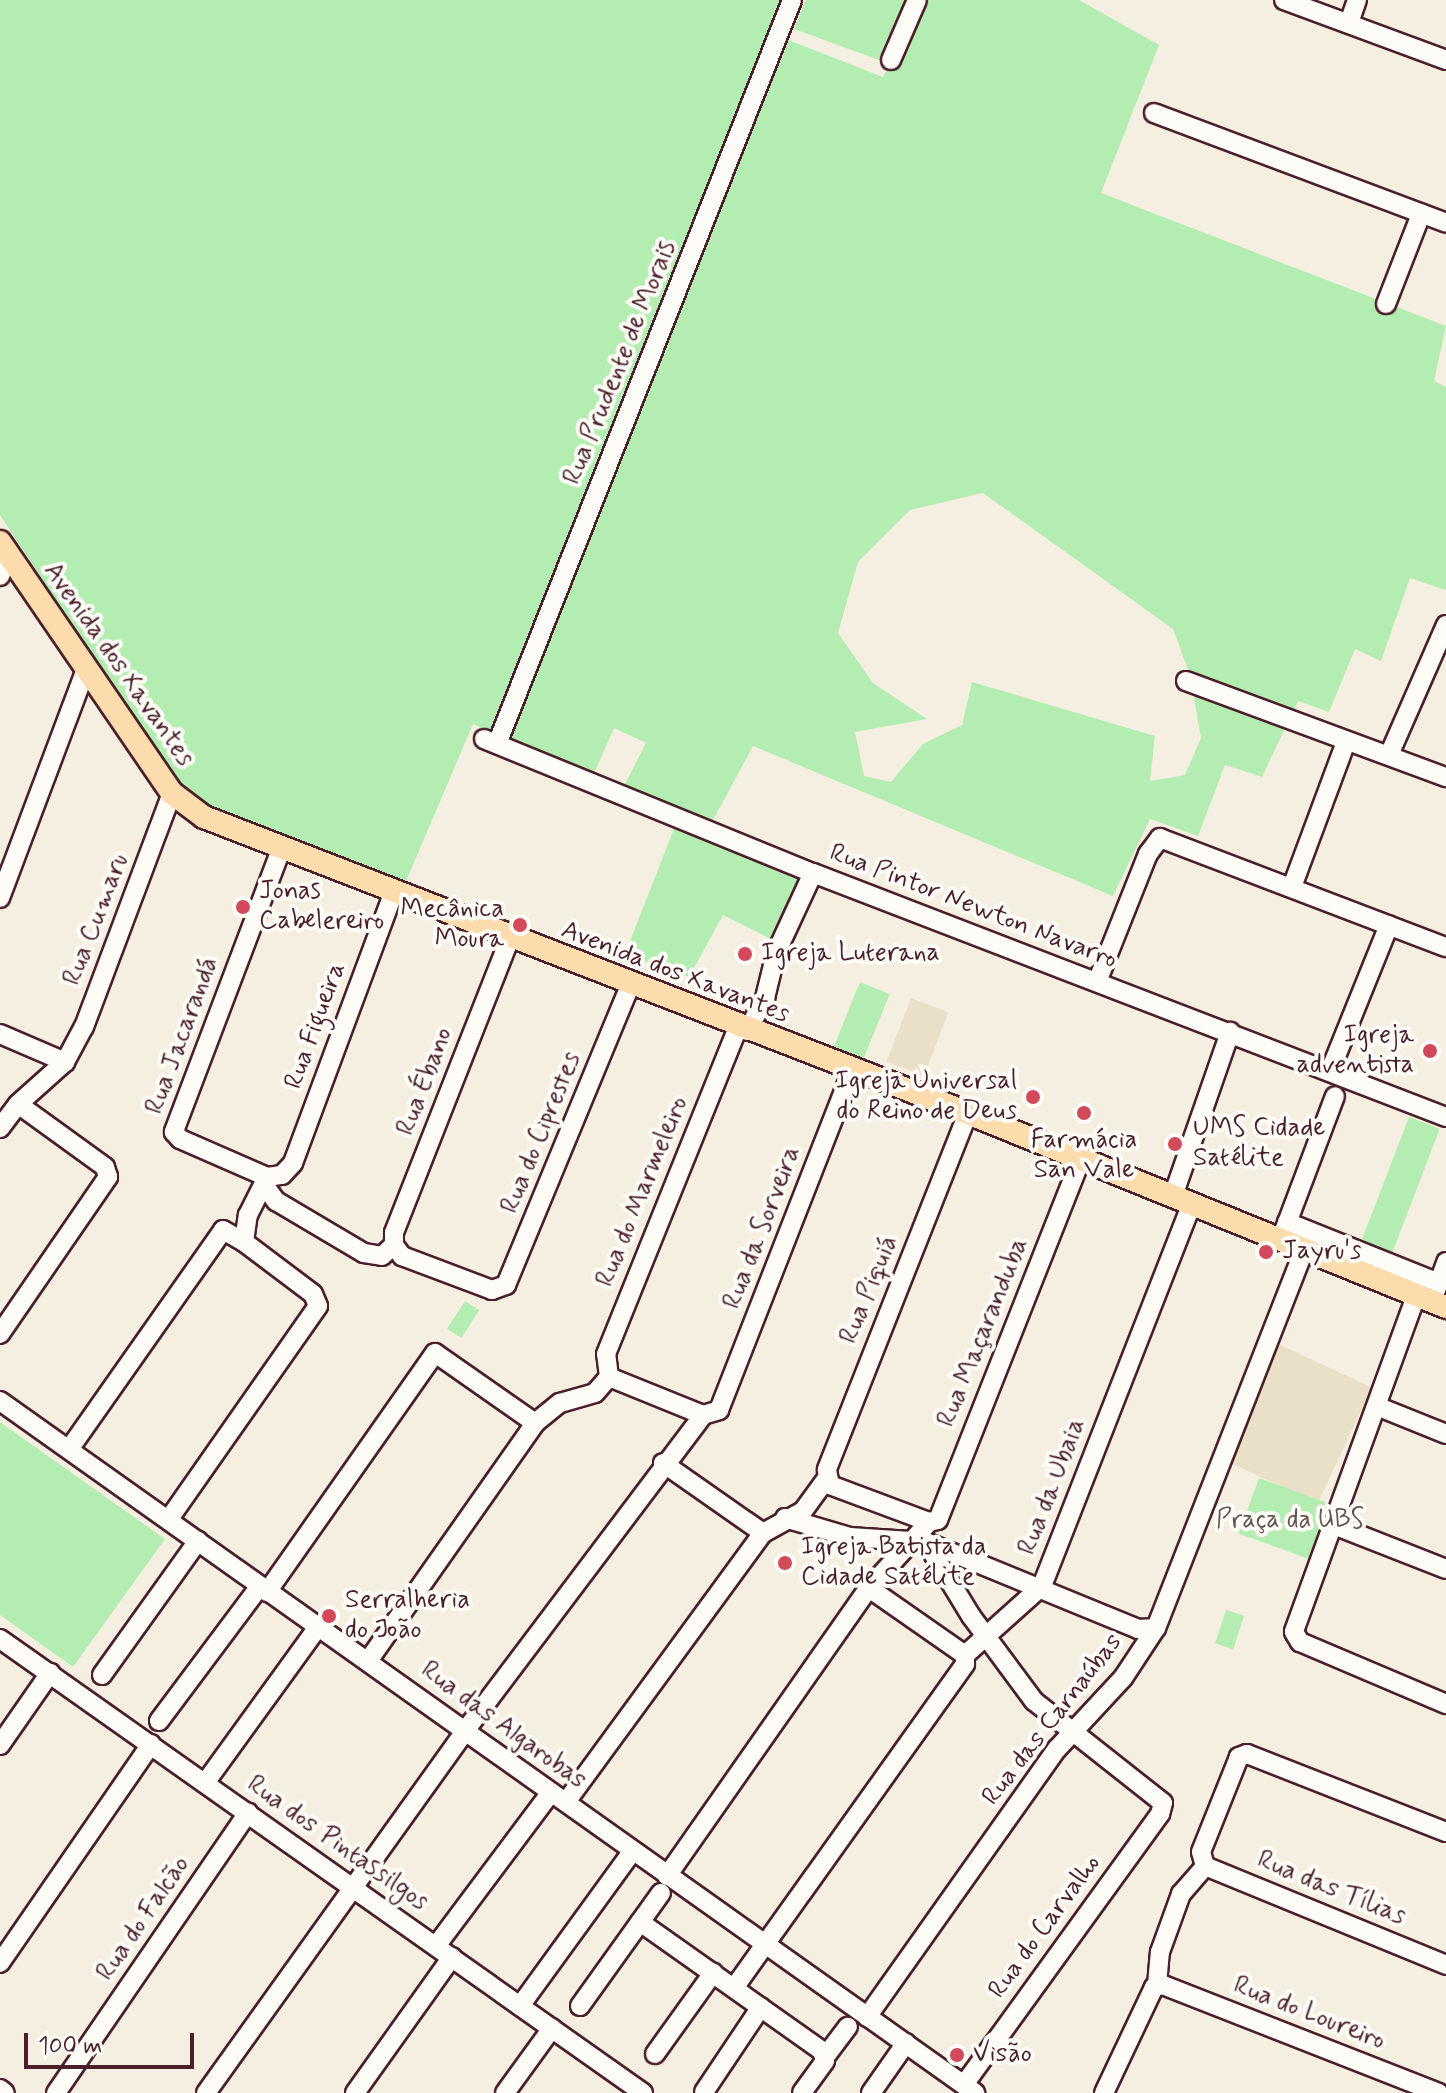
<!DOCTYPE html>
<html>
<head>
<meta charset="utf-8">
<style>
  body { margin:0 }
  #map { position:relative; width:1446px; height:2093px; overflow:hidden; background:#f4efe1; font-family:Mynerve,sans-serif }
  div>[style] { position:absolute }
  .built>* { inset:0; background:#eadfc7; transform-origin:0 0 }
  .green>* { inset:0; background:#b4edb1; transform-origin:0 0 }
  .roads { filter:drop-shadow(2px 0 #4a1f2b) drop-shadow(-2px 0 #4a1f2b) drop-shadow(0 2px #4a1f2b) drop-shadow(0 -2px #4a1f2b) }
  .minor>* { height:18px; margin:-9px; padding:0 9px; transform-origin:9px; border-radius:9px; background:#fdfcf7 }
  .major>* { height:22px; margin:-11px; padding:0 11px; transform-origin:11px; border-radius:11px; background:#fcdcac }
  .dots>* { width:22px; height:22px; translate:-50% -50%; box-sizing:border-box; border:4px solid #fdfcf7; border-radius:50% }
  span { translate:-50% -50%; white-space:nowrap; text-align:center; line-height:1.15; -webkit-text-stroke:8px #fdfcf7; paint-order:stroke }
  .street-label { font-size:26px; color:#4a1f2b }
  .poi-label { font-size:26px; color:#4a1f2b }
  .left { translate:0 -50%; text-align:left }
  .right { translate:-100% -50%; text-align:right }
  .park-label { font-size:26px; color:#64524c }
  .scale { position:absolute; left:24px; top:2033px; width:170px; height:36px; box-sizing:border-box; border:4px solid #4a1f2b; border-top:0; padding-left:10px; font-size:24px; line-height:28px; white-space:nowrap; color:#4a1f2b; -webkit-text-stroke:6px #fdfcf7; paint-order:stroke }
</style>
</head>
<body>
<div id="map">
  <div class="built">
    <div style="left:911px;top:998px;width:40px;height:68px;rotate:21deg"></div>
    <div style="left:1272px;top:1341px;width:110px;height:128px;rotate:25deg"></div>
  </div>
  <div class="green">
    <div style="clip-path:polygon(evenodd,0 0,781px 0,768px 32px,883px 77px,890px 64px,794px 29px,806px 0,914px 0,892px 61px,929px 0,1079px 0,1159px 45px,1101px 193px,1446px 326px,1434px 381px,1446px 387px,1446px 590px,1410px 578px,1381px 661px,1355px 649px,1329px 712px,1298px 701px,1262px 777px,1225px 765px,1198px 836px,1150px 819px,1113px 896px,753px 746px,712px 822px,623px 788px,646px 743px,614px 728px,592px 778px,473px 724px,404px 886px,201px 805px,179px 788px,0 515px,0 0,983px 493px,1173px 629px,1190px 675px,1201px 738px,1185px 775px,1150px 781px,1155px 736px,972px 682px,962px 725px,923px 744px,891px 782px,864px 776px,855px 732px,927px 719px,873px 683px,838px 633px,858px 562px,910px 510px,983px 493px)"></div>
    <div style="clip-path:polygon(677px 821px,804px 875px,771px 939px,723px 915px,689px 977px,625px 954px)"></div>
    <div style="left:860px;top:982px;width:32px;height:71px;rotate:22deg"></div>
    <div style="left:1409px;top:1117px;width:33px;height:136px;rotate:21deg"></div>
    <div style="left:465px;top:1301px;width:17px;height:33px;rotate:33deg"></div>
    <div style="clip-path:polygon(0 1422px,165px 1539px,73px 1667px,0 1615px)"></div>
    <div style="left:1259px;top:1478px;width:79px;height:59px;rotate:20deg"></div>
    <div style="left:1226px;top:1610px;width:19px;height:35px;rotate:18deg"></div>
  </div>
  <div class="roads">
    <div class="minor">
      <div style="left:1284px;top:0;width:173px;rotate:20.3deg"></div>
      <div style="left:1349px;top:23px;width:24px;rotate:-71deg"></div>
      <div style="left:891px;top:60px;width:65px;rotate:-66.6deg"></div>
      <div style="left:1154px;top:113px;width:312px;rotate:20.6deg"></div>
      <div style="left:1386px;top:304px;width:97px;rotate:-68.7deg"></div>
      <div style="left:0;top:576px;width:22px;rotate:-68deg"></div>
      <div style="left:1186px;top:681px;width:277px;rotate:20.3deg"></div>
      <div style="left:484px;top:739px;width:355px;rotate:22.2deg"></div>
      <div style="left:813px;top:873px;width:678px;rotate:21.08deg"></div>
      <div style="left:497px;top:744px;width:800px;rotate:-68.37deg"></div>
      <div style="left:1389px;top:755px;width:142px;rotate:-66.3deg"></div>
      <div style="left:282px;top:847px;width:305px;rotate:110.8deg"></div>
      <div style="left:174px;top:1132px;width:9px;rotate:49deg"></div>
      <div style="left:180px;top:1139px;width:95px;rotate:23.6deg"></div>
      <div style="left:267px;top:1177px;width:15px;rotate:-8deg"></div>
      <div style="left:282px;top:1175px;width:16px;rotate:-47deg"></div>
      <div style="left:293px;top:1163px;width:289px;rotate:-69.6deg"></div>
      <div style="left:1292px;top:887px;width:155px;rotate:-69.6deg"></div>
      <div style="left:0;top:898px;width:245px;rotate:-69.4deg"></div>
      <div style="left:510px;top:938px;width:317px;rotate:111.5deg"></div>
      <div style="left:394px;top:1233px;width:12px;rotate:90deg"></div>
      <div style="left:394px;top:1245px;width:14px;rotate:54deg"></div>
      <div style="left:402px;top:1256px;width:96px;rotate:20.7deg"></div>
      <div style="left:492px;top:1290px;width:15px;rotate:-20deg"></div>
      <div style="left:506px;top:1285px;width:325px;rotate:-67.5deg"></div>
      <div style="left:1097px;top:982px;width:138px;rotate:-68.3deg"></div>
      <div style="left:1148px;top:854px;width:20px;rotate:-53deg"></div>
      <div style="left:1160px;top:838px;width:306px;rotate:20.9deg"></div>
      <div style="left:747px;top:1031px;width:38px;rotate:-61deg"></div>
      <div style="left:765px;top:998px;width:46px;rotate:-76.3deg"></div>
      <div style="left:776px;top:953px;width:88px;rotate:-65.2deg"></div>
      <div style="left:0;top:1034px;width:71px;rotate:23.3deg"></div>
      <div style="left:1330px;top:1071px;width:157px;rotate:-68deg"></div>
      <div style="left:968px;top:1113px;width:384px;rotate:111.6deg"></div>
      <div style="left:827px;top:1470px;width:15px;rotate:79deg"></div>
      <div style="left:830px;top:1485px;width:106px;rotate:20.5deg"></div>
      <div style="left:929px;top:1522px;width:9px;rotate:-13deg"></div>
      <div style="left:938px;top:1520px;width:386px;rotate:-68.4deg"></div>
      <div style="left:0;top:1128px;width:30px;rotate:-53deg"></div>
      <div style="left:18px;top:1104px;width:63px;rotate:-41.8deg"></div>
      <div style="left:65px;top:1062px;width:40px;rotate:-62deg"></div>
      <div style="left:84px;top:1027px;width:250px;rotate:-69.4deg"></div>
      <div style="left:265px;top:1186px;width:19px;rotate:54deg"></div>
      <div style="left:276px;top:1201px;width:102px;rotate:30.6deg"></div>
      <div style="left:364px;top:1253px;width:18px;rotate:9deg"></div>
      <div style="left:382px;top:1256px;width:16px;rotate:-43deg"></div>
      <div style="left:1173px;top:1196px;width:174px;rotate:-70.8deg"></div>
      <div style="left:1287px;top:1222px;width:164px;rotate:21.9deg"></div>
      <div style="left:1284px;top:1231px;width:144px;rotate:-69.3deg"></div>
      <div style="left:244px;top:1242px;width:27px;rotate:-82deg"></div>
      <div style="left:248px;top:1215px;width:42px;rotate:-63.4deg"></div>
      <div style="left:1435px;top:1293px;width:33px;rotate:-70deg"></div>
      <div style="left:1416px;top:1296px;width:357px;rotate:110deg"></div>
      <div style="left:1294px;top:1632px;width:12px;rotate:59deg"></div>
      <div style="left:1300px;top:1642px;width:159px;rotate:23deg"></div>
      <div style="left:0;top:1334px;width:191px;rotate:-55.5deg"></div>
      <div style="left:108px;top:1177px;width:10px;rotate:-107deg"></div>
      <div style="left:105px;top:1167px;width:107px;rotate:-144.1deg"></div>
      <div style="left:609px;top:1377px;width:101px;rotate:22deg"></div>
      <div style="left:703px;top:1415px;width:17px;rotate:-17deg"></div>
      <div style="left:719px;top:1410px;width:364px;rotate:-68.6deg"></div>
      <div style="left:609px;top:1377px;width:23px;rotate:-97deg"></div>
      <div style="left:606px;top:1354px;width:353px;rotate:-68deg"></div>
      <div style="left:0;top:1401px;width:1196px;rotate:35.36deg"></div>
      <div style="left:1379px;top:1407px;width:72px;rotate:21.9deg"></div>
      <div style="left:70px;top:1448px;width:266px;rotate:-54.9deg"></div>
      <div style="left:223px;top:1230px;width:24px;rotate:30deg"></div>
      <div style="left:244px;top:1242px;width:86px;rotate:37deg"></div>
      <div style="left:313px;top:1294px;width:13px;rotate:67deg"></div>
      <div style="left:318px;top:1306px;width:261px;rotate:125deg"></div>
      <div style="left:663px;top:1463px;width:122px;rotate:35deg"></div>
      <div style="left:785px;top:1518px;width:68px;rotate:16.3deg"></div>
      <div style="left:850px;top:1537px;width:76px;rotate:3.8deg"></div>
      <div style="left:926px;top:1542px;width:229px;rotate:22.3deg"></div>
      <div style="left:1138px;top:1629px;width:18px;rotate:-3deg"></div>
      <div style="left:1334px;top:1525px;width:120px;rotate:21.4deg"></div>
      <div style="left:926px;top:1542px;width:87px;rotate:58.7deg"></div>
      <div style="left:971px;top:1616px;width:106px;rotate:53.5deg"></div>
      <div style="left:1034px;top:1701px;width:164px;rotate:38.3deg"></div>
      <div style="left:1163px;top:1803px;width:11px;rotate:105deg"></div>
      <div style="left:1160px;top:1814px;width:334px;rotate:125.9deg"></div>
      <div style="left:869px;top:1588px;width:117px;rotate:34.9deg"></div>
      <div style="left:267px;top:1592px;width:292px;rotate:-54.9deg"></div>
      <div style="left:435px;top:1353px;width:122px;rotate:35deg"></div>
      <div style="left:0;top:1639px;width:787px;rotate:35.22deg"></div>
      <div style="left:368px;top:1661px;width:291px;rotate:-54.9deg"></div>
      <div style="left:535px;top:1423px;width:32px;rotate:-39deg"></div>
      <div style="left:560px;top:1403px;width:36px;rotate:-16deg"></div>
      <div style="left:595px;top:1393px;width:21px;rotate:-49deg"></div>
      <div style="left:102px;top:1675px;width:165px;rotate:-54.4deg"></div>
      <div style="left:159px;top:1721px;width:169px;rotate:-53.2deg"></div>
      <div style="left:0;top:1745px;width:88px;rotate:-55.2deg"></div>
      <div style="left:205px;top:1783px;width:193px;rotate:-54.1deg"></div>
      <div style="left:566px;top:1802px;width:333px;rotate:-53.8deg"></div>
      <div style="left:763px;top:1533px;width:46px;rotate:-28.8deg"></div>
      <div style="left:803px;top:1511px;width:39px;rotate:-54deg"></div>
      <div style="left:1446px;top:1832px;width:214px;rotate:-158.6deg"></div>
      <div style="left:1247px;top:1754px;width:9px;rotate:159deg"></div>
      <div style="left:1239px;top:1757px;width:102px;rotate:111.8deg"></div>
      <div style="left:1201px;top:1852px;width:15px;rotate:74deg"></div>
      <div style="left:1205px;top:1866px;width:261px;rotate:22.3deg"></div>
      <div style="left:667px;top:1876px;width:352px;rotate:-55deg"></div>
      <div style="left:869px;top:1588px;width:89px;rotate:-47.7deg"></div>
      <div style="left:640px;top:1922px;width:223px;rotate:35.3deg"></div>
      <div style="left:822px;top:2051px;width:10px;rotate:73deg"></div>
      <div style="left:825px;top:2061px;width:39px;rotate:126deg"></div>
      <div style="left:436px;top:1946px;width:192px;rotate:-53.2deg"></div>
      <div style="left:0;top:1963px;width:266px;rotate:-55.4deg"></div>
      <div style="left:1157px;top:1985px;width:33px;rotate:-85deg"></div>
      <div style="left:1160px;top:1952px;width:62px;rotate:-70.1deg"></div>
      <div style="left:1181px;top:1894px;width:37px;rotate:-49deg"></div>
      <div style="left:734px;top:1988px;width:398px;rotate:-54.5deg"></div>
      <div style="left:965px;top:1664px;width:9px;rotate:-90deg"></div>
      <div style="left:965px;top:1655px;width:103px;rotate:-41.9deg"></div>
      <div style="left:1042px;top:1586px;width:410px;rotate:-68.6deg"></div>
      <div style="left:520px;top:2006px;width:190px;rotate:-54deg"></div>
      <div style="left:580px;top:2006px;width:139px;rotate:-54.4deg"></div>
      <div style="left:867px;top:2017px;width:329px;rotate:-54.7deg"></div>
      <div style="left:1057px;top:1749px;width:97px;rotate:-47.1deg"></div>
      <div style="left:1123px;top:1678px;width:60px;rotate:-56.6deg"></div>
      <div style="left:1156px;top:1628px;width:405px;rotate:-68.6deg"></div>
      <div style="left:655px;top:2054px;width:100px;rotate:-54.4deg"></div>
      <div style="left:825px;top:2057px;width:38px;rotate:-53deg"></div>
      <div style="left:0;top:2089px;width:6px;rotate:39deg"></div>
      <div style="left:704px;top:2092px;width:102px;rotate:-56.2deg"></div>
      <div style="left:56px;top:2093px;width:340px;rotate:-55.6deg"></div>
      <div style="left:206px;top:2093px;width:445px;rotate:-54.4deg"></div>
      <div style="left:465px;top:1731px;width:396px;rotate:-53deg"></div>
      <div style="left:355px;top:2093px;width:167px;rotate:-54.5deg"></div>
      <div style="left:505px;top:2093px;width:80px;rotate:-54.1deg"></div>
      <div style="left:871px;top:2093px;width:61px;rotate:-55deg"></div>
      <div style="left:1104px;top:2093px;width:117px;rotate:-64.7deg"></div>
      <div style="left:1154px;top:1987px;width:9px;rotate:-13deg"></div>
      <div style="left:1163px;top:1985px;width:296px;rotate:21.4deg"></div>
    </div>
    <div class="major">
      <div style="left:0;top:542px;width:304px;rotate:55.6deg"></div>
      <div style="left:172px;top:793px;width:40px;rotate:37deg"></div>
      <div style="left:204px;top:817px;width:819px;rotate:21.18deg"></div>
      <div style="left:968px;top:1113px;width:516px;rotate:22.09deg"></div>
    </div>
  </div>
  <div class="dots">
    <div style="left:243px;top:907px;background:#d1495b"></div>
    <div style="left:520px;top:925px;background:#d1495b"></div>
    <div style="left:745px;top:954px;background:#d1495b"></div>
    <div style="left:1430px;top:1051px;background:#d1495b"></div>
    <div style="left:1033px;top:1097px;background:#d1495b"></div>
    <div style="left:1084px;top:1113px;background:#d1495b"></div>
    <div style="left:1175px;top:1144px;background:#d1495b"></div>
    <div style="left:1266px;top:1252px;background:#d1495b"></div>
    <div style="left:785px;top:1563px;background:#d1495b"></div>
    <div style="left:329px;top:1616px;background:#d1495b"></div>
    <div style="left:957px;top:2055px;background:#d1495b"></div>
  </div>
  <div class="street-label">
    <span style="left:621px;top:363px;rotate:-68deg">Rua Prudente de Morais</span>
    <span style="left:118px;top:665px;rotate:55deg">Avenida dos Xavantes</span>
    <span style="left:973px;top:907px;rotate:21deg">Rua Pintor Newton Navarro</span>
    <span style="left:97px;top:920px;rotate:-69deg">Rua Cumaru</span>
    <span style="left:675px;top:973px;rotate:21deg">Avenida dos Xavantes</span>
    <span style="left:316px;top:1026px;rotate:-70deg">Rua Figueira</span>
    <span style="left:183px;top:1036px;rotate:-70deg">Rua Jacarandá</span>
    <span style="left:426px;top:1082px;rotate:-69deg">Rua Ébano</span>
    <span style="left:542px;top:1133px;rotate:-68deg">Rua do Ciprestes</span>
    <span style="left:643px;top:1192px;rotate:-68deg">Rua do Marmeleiro</span>
    <span style="left:763px;top:1228px;rotate:-69deg">Rua da Sorveira</span>
    <span style="left:870px;top:1290px;rotate:-68deg">Rua Piquiá</span>
    <span style="left:984px;top:1333px;rotate:-68deg">Rua Maçaranduba</span>
    <span style="left:1053px;top:1487px;rotate:-69deg">Rua da Ubaia</span>
    <span style="left:1053px;top:1720px;rotate:-52deg">Rua das Carnaúbas</span>
    <span style="left:503px;top:1726px;rotate:36deg">Rua das Algarobas</span>
    <span style="left:337px;top:1844px;rotate:35deg">Rua dos Pintassilgos</span>
    <span style="left:1331px;top:1889px;rotate:22deg">Rua das Tílias</span>
    <span style="left:144px;top:1919px;rotate:-56deg">Rua do Falcão</span>
    <span style="left:1045px;top:1927px;rotate:-54deg">Rua do Carvalho</span>
    <span style="left:1309px;top:2014px;rotate:21deg">Rua do Loureiro</span>
  </div>
  <div class="poi-label">
    <span class="left" style="left:259px;top:907px">Jonas<br>Cabelereiro</span>
    <span class="right" style="left:504px;top:925px">Mecânica<br>Moura</span>
    <span class="left" style="left:761px;top:954px">Igreja Luterana</span>
    <span class="right" style="left:1414px;top:1051px">Igreja<br>adventista</span>
    <span class="right" style="left:1017px;top:1097px">Igreja Universal<br>do Reino de Deus</span>
    <span class="left" style="left:1193px;top:1144px">UMS Cidade<br>Satélite</span>
    <span style="left:1084px;top:1156px">Farmácia<br>San Vale</span>
    <span class="left" style="left:1282px;top:1252px">Jayru's</span>
    <span class="left" style="left:801px;top:1563px">Igreja Batista da<br>Cidade Satélite</span>
    <span class="left" style="left:345px;top:1616px">Serralheria<br>do João</span>
    <span class="left" style="left:973px;top:2055px">Visão</span>
  </div>
  <div class="park-label">
    <span style="left:1290px;top:1521px">Praça da UBS</span>
  </div>
  <div class="scale">100 m</div>
</div>
</body>
</html>
